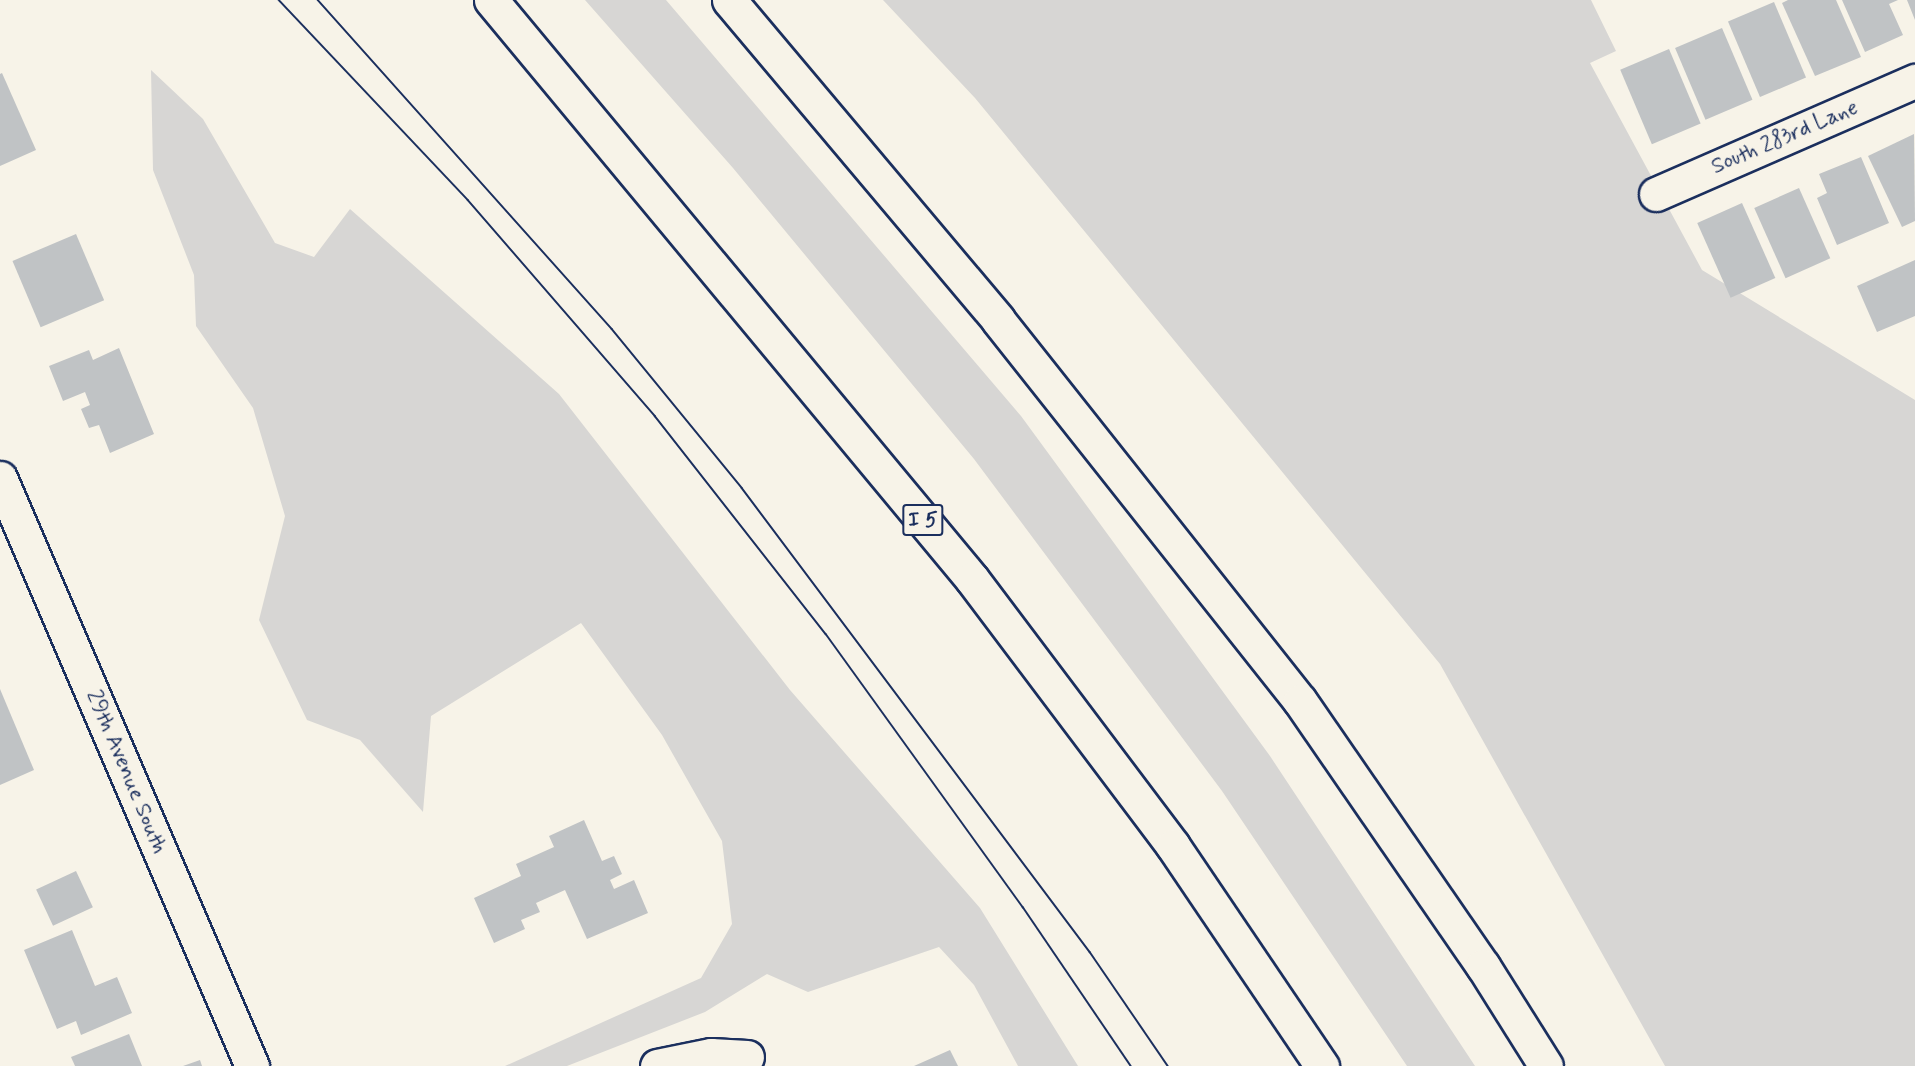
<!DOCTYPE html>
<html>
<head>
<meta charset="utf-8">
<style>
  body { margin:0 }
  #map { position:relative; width:1915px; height:1066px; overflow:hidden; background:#f7f3e8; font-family:Mynerve,sans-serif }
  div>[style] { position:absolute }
  .green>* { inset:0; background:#d7d6d4 }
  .building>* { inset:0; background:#c0c3c5; transform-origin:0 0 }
  .roads { filter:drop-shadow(2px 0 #1b2f5e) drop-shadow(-2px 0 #1b2f5e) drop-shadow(0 2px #1b2f5e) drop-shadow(0 -2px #1b2f5e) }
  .street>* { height:33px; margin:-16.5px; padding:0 16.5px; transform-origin:16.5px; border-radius:16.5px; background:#f7f3e8 }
  .highway>* { height:33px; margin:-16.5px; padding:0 16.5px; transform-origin:16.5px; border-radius:16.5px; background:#f7f3e8 }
  .tram>* { height:1.5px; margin:-0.75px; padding:0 0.75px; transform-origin:0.75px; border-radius:0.75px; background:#1b2f5e }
  span { translate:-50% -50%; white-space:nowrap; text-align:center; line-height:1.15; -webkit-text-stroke:5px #f7f3e8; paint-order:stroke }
  .shield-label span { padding:2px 4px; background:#f7f3e8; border:2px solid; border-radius:4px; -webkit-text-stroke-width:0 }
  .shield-label { font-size:21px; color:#1b2f5e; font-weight:700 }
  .street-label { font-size:22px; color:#1b2f5e }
</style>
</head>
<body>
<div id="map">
  <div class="green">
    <div style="clip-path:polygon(585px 0,666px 0,1021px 416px,1270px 756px,1475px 1066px,1407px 1066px,1222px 791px,974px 459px,733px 168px)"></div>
    <div style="clip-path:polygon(883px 0,1591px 0,1616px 51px,1590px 63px,1702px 270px,1915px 400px,1915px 1066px,1665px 1066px,1440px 664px,975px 98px)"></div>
    <div style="clip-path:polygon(151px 70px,203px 119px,275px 243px,314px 257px,350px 209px,559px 394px,790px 690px,980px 908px,1078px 1066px,1018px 1066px,974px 985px,939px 947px,808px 992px,767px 974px,705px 1012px,567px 1066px,505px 1066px,701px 978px,732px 924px,722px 841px,662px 735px,581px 623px,431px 716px,423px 812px,360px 740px,307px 720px,259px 620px,285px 516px,253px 408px,196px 326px,194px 275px,153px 170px)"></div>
  </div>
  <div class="building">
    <div style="clip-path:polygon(1788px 0,1836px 0,1861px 57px,1815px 76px,1782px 3px)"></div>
    <div style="clip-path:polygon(1842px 0,1898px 0,1889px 4px,1903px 35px,1865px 52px)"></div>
    <div style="clip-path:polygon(1907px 0,1915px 0,1915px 20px)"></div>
    <div style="left:1774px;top:2px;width:82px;height:50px;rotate:67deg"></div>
    <div style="left:1722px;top:28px;width:78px;height:51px;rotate:67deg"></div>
    <div style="left:1669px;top:49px;width:81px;height:53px;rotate:67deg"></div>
    <div style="clip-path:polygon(2px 73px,36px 150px,0 166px,0 74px)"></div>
    <div style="clip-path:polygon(1914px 134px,1915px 221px,1902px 227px,1868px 156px)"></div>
    <div style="clip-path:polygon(1861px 157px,1889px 223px,1837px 245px,1817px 198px,1827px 193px,1819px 174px)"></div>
    <div style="left:1799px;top:188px;width:77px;height:49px;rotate:66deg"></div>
    <div style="left:1742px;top:203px;width:82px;height:49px;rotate:66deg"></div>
    <div style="left:76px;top:234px;width:72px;height:69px;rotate:67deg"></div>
    <div style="clip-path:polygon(1915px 260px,1915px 316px,1877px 332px,1857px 286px)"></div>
    <div style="clip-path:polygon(119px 348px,154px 434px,110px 453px,99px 425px,89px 428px,81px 409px,90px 405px,85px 392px,63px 401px,49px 366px,89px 350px,93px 360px)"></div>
    <div style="clip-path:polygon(0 689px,34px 770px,0 785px)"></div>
    <div style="clip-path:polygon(584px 820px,602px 861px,614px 856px,622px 874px,610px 880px,614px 889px,634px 880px,648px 913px,587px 939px,565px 890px,536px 903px,540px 912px,521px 920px,525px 929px,494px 943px,474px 898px,521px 876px,516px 864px,554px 847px,549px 836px)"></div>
    <div style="left:76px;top:871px;width:40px;height:44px;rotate:65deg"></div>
    <div style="clip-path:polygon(72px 930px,95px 986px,117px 977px,132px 1013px,81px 1035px,76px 1021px,57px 1029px,24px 950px)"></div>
    <div style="clip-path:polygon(129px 1034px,142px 1066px,75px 1066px,71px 1057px)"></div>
    <div style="clip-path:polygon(950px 1050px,958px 1066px,914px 1066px)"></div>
    <div style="clip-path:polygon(200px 1060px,202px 1066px,183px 1066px)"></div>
  </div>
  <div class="roads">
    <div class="street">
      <div style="left:1656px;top:194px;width:283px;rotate:-23.6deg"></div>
      <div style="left:0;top:478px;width:640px;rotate:66.8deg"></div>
      <div style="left:657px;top:1066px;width:55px;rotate:-11.5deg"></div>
      <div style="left:711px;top:1055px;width:36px;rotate:3deg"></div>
    </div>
    <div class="highway">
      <div style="left:491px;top:0;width:753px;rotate:50.28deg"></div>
      <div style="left:972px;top:579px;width:334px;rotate:53deg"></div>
      <div style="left:1173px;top:846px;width:266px;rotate:55.9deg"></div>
      <div style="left:729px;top:0;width:418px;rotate:49.9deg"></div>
      <div style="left:998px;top:320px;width:486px;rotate:51.6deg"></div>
      <div style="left:1300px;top:701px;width:322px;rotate:55.4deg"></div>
      <div style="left:1483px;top:966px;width:118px;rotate:57.8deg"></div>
    </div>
  </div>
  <div class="tram">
    <div style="left:279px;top:0;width:275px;rotate:46.6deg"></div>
    <div style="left:468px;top:200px;width:286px;rotate:49.1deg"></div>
    <div style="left:655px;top:416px;width:277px;rotate:51.9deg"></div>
    <div style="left:826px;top:634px;width:337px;rotate:54.2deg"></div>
    <div style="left:1023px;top:907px;width:192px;rotate:55.8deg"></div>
    <div style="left:318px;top:0;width:441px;rotate:48.2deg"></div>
    <div style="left:612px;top:329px;width:205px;rotate:50.7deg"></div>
    <div style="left:742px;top:488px;width:580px;rotate:53.13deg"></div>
    <div style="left:1090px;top:952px;width:138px;rotate:55.6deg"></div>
  </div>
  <div class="shield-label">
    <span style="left:923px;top:520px">I 5</span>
  </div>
  <div class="street-label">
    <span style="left:1785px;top:138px;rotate:-23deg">South 283rd Lane</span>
    <span style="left:126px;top:772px;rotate:67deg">29th Avenue South</span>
  </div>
</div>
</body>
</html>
